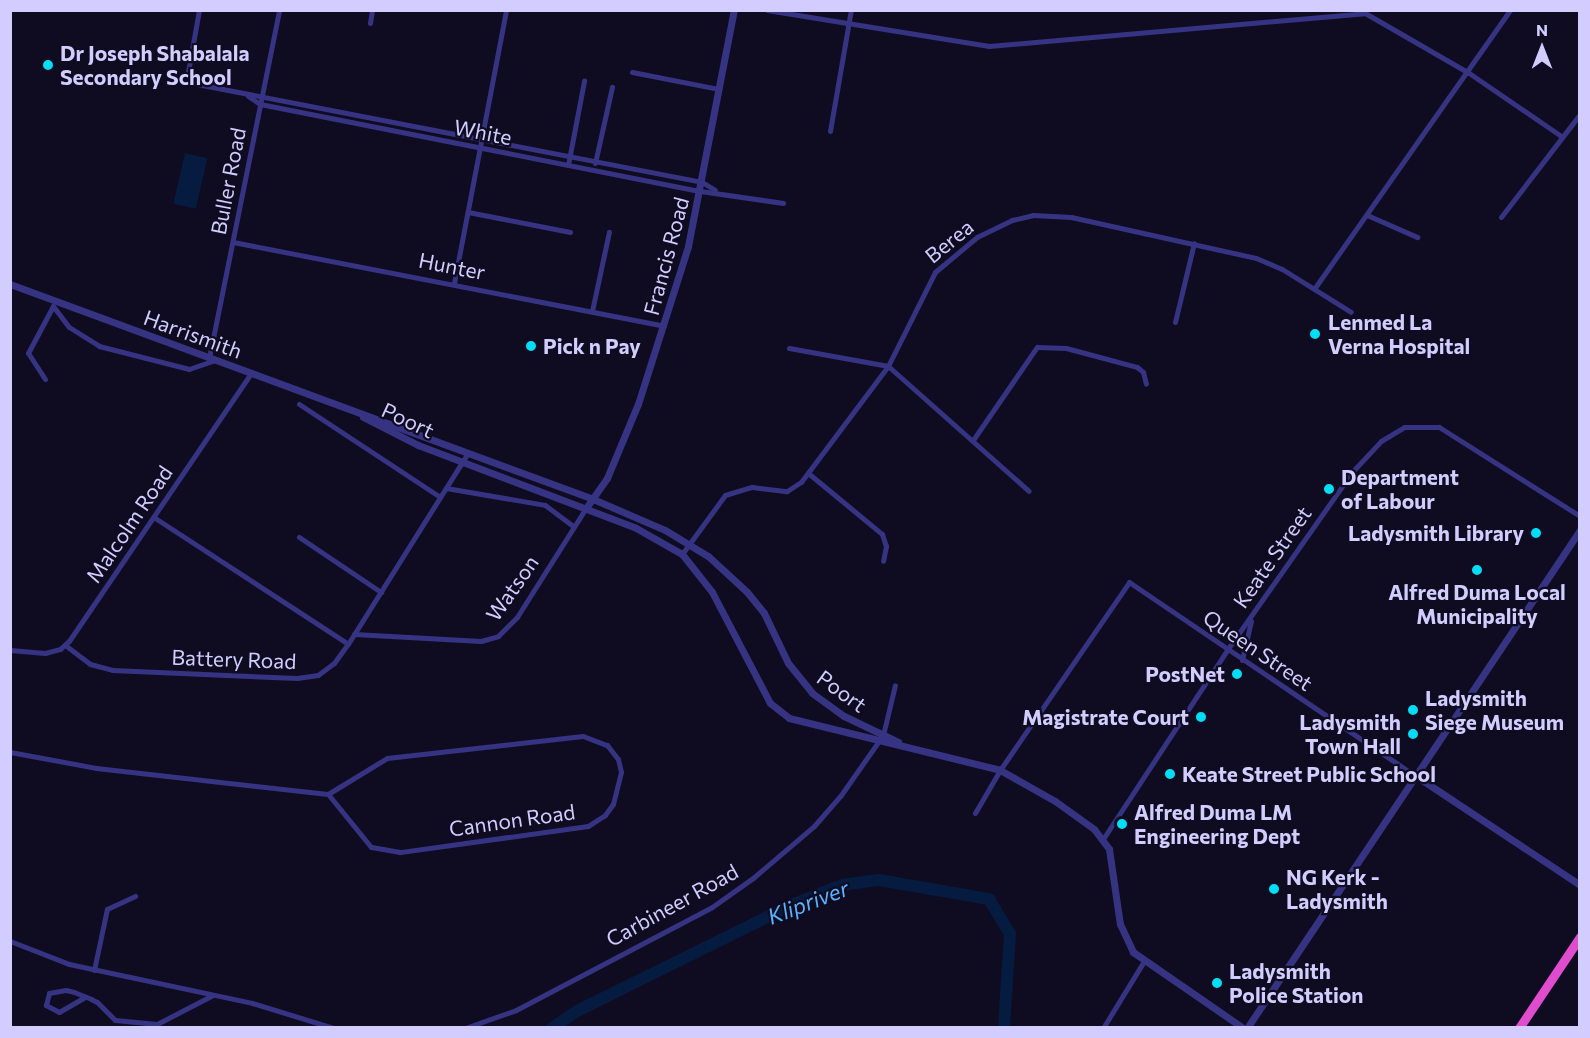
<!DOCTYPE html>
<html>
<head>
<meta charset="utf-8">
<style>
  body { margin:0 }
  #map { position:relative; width:1590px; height:1038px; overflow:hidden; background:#0f0c21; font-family:Commissioner,sans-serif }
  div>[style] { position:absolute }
  .water>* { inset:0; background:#061b40; transform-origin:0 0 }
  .river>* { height:12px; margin:-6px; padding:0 6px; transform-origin:6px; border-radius:6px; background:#061b40 }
  .minor>* { height:5px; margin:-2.5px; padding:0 2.5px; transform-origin:2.5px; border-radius:2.5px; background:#373383 }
  .tertiary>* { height:7px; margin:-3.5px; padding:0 3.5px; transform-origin:3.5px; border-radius:3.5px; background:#373383 }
  .trunk>* { height:9px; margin:-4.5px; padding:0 4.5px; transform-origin:4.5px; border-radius:4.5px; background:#df4dce }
  .dots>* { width:16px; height:16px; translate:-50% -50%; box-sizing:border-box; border:3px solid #0f0c21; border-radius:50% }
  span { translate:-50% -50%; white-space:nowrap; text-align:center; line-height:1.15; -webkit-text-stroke:4.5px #0f0c21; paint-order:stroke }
  .poi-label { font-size:21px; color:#d2ccff; font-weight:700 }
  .left { translate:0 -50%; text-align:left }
  .right { translate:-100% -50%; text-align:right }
  .street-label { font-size:21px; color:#d2ccff }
  .water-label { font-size:22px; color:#5ab2ff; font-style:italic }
  .frame { position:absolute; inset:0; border:12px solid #d2ccff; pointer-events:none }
  .north { position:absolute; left:1512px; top:18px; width:60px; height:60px; -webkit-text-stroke:4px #0f0c21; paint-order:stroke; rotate:0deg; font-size:16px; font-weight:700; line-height:24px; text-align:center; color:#d2ccff }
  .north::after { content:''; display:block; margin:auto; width:21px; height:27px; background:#d2ccff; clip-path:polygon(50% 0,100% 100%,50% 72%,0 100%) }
</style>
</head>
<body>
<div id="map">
  <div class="water">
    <div style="left:185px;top:153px;width:23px;height:52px;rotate:13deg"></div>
  </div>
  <div class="river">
    <div style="left:552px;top:1028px;width:30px;rotate:-34deg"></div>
    <div style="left:577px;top:1011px;width:244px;rotate:-26.3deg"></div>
    <div style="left:796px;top:903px;width:49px;rotate:-21.4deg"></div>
    <div style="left:842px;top:885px;width:37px;rotate:-8deg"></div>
    <div style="left:879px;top:880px;width:112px;rotate:9.8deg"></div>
    <div style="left:989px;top:899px;width:41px;rotate:59deg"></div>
    <div style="left:1010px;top:934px;width:94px;rotate:93.7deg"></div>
  </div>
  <div class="minor">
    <div style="left:199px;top:10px;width:63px;rotate:100.1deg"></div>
    <div style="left:188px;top:72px;width:15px;rotate:53deg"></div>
    <div style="left:197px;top:84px;width:514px;rotate:10.98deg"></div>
    <div style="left:702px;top:182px;width:15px;rotate:32deg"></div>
    <div style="left:767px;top:10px;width:225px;rotate:9.2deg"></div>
    <div style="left:989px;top:46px;width:377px;rotate:-5deg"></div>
    <div style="left:1365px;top:13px;width:120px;rotate:30deg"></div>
    <div style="left:1469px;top:73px;width:112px;rotate:34.4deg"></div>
    <div style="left:370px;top:23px;width:13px;rotate:-81deg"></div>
    <div style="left:632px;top:72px;width:89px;rotate:11.1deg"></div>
    <div style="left:248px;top:96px;width:14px;rotate:34deg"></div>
    <div style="left:260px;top:104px;width:449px;rotate:11.2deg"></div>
    <div style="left:700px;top:191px;width:84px;rotate:8.2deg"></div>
    <div style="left:830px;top:131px;width:123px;rotate:-80.2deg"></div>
    <div style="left:595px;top:163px;width:78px;rotate:-77.4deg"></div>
    <div style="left:568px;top:165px;width:86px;rotate:-79.2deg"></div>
    <div style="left:468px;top:212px;width:104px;rotate:11.1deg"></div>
    <div style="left:1367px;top:215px;width:55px;rotate:23.7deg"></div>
    <div style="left:1501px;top:217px;width:130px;rotate:-52.5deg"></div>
    <div style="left:233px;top:242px;width:439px;rotate:11deg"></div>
    <div style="left:454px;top:283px;width:278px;rotate:-79.2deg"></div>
    <div style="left:1314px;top:289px;width:341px;rotate:-54.9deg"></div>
    <div style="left:53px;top:306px;width:26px;rotate:53deg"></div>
    <div style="left:69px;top:327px;width:36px;rotate:32deg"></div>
    <div style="left:99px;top:346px;width:93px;rotate:14.3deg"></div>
    <div style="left:189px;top:369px;width:28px;rotate:-19deg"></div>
    <div style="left:592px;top:311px;width:81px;rotate:-77.9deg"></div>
    <div style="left:1175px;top:322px;width:81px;rotate:-76.5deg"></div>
    <div style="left:789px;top:348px;width:101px;rotate:10.3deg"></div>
    <div style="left:888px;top:366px;width:188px;rotate:41.6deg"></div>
    <div style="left:209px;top:358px;width:355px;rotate:-78.6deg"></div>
    <div style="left:45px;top:379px;width:31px;rotate:-123deg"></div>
    <div style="left:28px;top:353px;width:53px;rotate:-62deg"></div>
    <div style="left:299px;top:404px;width:169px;rotate:33.4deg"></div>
    <div style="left:973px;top:440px;width:113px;rotate:-55.5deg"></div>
    <div style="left:1037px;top:347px;width:29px;rotate:2deg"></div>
    <div style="left:1066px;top:348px;width:73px;rotate:15deg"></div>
    <div style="left:1137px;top:367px;width:8px;rotate:40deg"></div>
    <div style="left:1143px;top:372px;width:12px;rotate:76deg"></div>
    <div style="left:808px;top:473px;width:96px;rotate:39.5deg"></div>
    <div style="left:882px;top:534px;width:13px;rotate:72deg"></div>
    <div style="left:886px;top:546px;width:15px;rotate:101deg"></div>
    <div style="left:446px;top:488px;width:100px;rotate:9.7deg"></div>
    <div style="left:545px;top:505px;width:35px;rotate:37deg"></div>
    <div style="left:155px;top:518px;width:230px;rotate:33.1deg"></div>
    <div style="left:299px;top:537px;width:99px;rotate:33.9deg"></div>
    <div style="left:682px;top:554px;width:73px;rotate:-53.9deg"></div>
    <div style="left:725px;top:495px;width:28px;rotate:-17deg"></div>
    <div style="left:752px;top:487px;width:35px;rotate:7deg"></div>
    <div style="left:787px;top:491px;width:17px;rotate:-33deg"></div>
    <div style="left:801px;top:482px;width:145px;rotate:-53.1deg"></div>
    <div style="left:888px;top:366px;width:105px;rotate:-63.4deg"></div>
    <div style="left:935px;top:272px;width:55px;rotate:-39.8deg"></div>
    <div style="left:977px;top:237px;width:39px;rotate:-26deg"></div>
    <div style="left:1012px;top:220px;width:22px;rotate:-13deg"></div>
    <div style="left:1033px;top:215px;width:38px;rotate:3deg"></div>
    <div style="left:1071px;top:217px;width:189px;rotate:12.5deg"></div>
    <div style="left:1256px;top:258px;width:28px;rotate:23deg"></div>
    <div style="left:1282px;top:269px;width:81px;rotate:31.9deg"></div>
    <div style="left:354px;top:634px;width:127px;rotate:3.2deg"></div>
    <div style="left:481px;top:641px;width:18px;rotate:-16deg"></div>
    <div style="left:498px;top:636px;width:27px;rotate:-45deg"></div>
    <div style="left:517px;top:617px;width:129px;rotate:-57.7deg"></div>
    <div style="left:65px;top:645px;width:31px;rotate:37deg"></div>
    <div style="left:90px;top:664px;width:23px;rotate:15deg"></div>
    <div style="left:112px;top:670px;width:185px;rotate:2.5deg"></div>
    <div style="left:297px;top:678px;width:21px;rotate:-8deg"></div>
    <div style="left:318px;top:675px;width:20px;rotate:-37deg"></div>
    <div style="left:334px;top:663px;width:24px;rotate:-54deg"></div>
    <div style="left:348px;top:644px;width:226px;rotate:-57.9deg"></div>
    <div style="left:10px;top:650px;width:35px;rotate:5deg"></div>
    <div style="left:45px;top:653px;width:16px;rotate:-15deg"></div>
    <div style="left:60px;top:649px;width:12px;rotate:-42deg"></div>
    <div style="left:69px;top:641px;width:324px;rotate:-55.8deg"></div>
    <div style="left:1242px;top:660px;width:40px;rotate:-77deg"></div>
    <div style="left:10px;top:752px;width:87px;rotate:10.5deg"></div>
    <div style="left:96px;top:768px;width:233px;rotate:6.4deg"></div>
    <div style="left:328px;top:794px;width:69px;rotate:-31.4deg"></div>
    <div style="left:387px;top:758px;width:197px;rotate:-6.4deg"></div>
    <div style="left:583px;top:736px;width:26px;rotate:21deg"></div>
    <div style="left:607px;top:745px;width:18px;rotate:52deg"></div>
    <div style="left:618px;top:759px;width:13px;rotate:77deg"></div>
    <div style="left:621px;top:772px;width:33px;rotate:104deg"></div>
    <div style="left:613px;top:804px;width:14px;rotate:126deg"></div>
    <div style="left:605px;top:815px;width:20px;rotate:147deg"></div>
    <div style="left:588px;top:826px;width:190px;rotate:172.1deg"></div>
    <div style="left:400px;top:852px;width:29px;rotate:-170deg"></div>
    <div style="left:371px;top:847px;width:68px;rotate:-129.1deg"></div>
    <div style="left:975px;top:813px;width:50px;rotate:-59.8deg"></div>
    <div style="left:1000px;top:770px;width:228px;rotate:-55.5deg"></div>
    <div style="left:1129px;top:582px;width:346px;rotate:34.1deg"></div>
    <div style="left:1103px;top:839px;width:226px;rotate:-56.7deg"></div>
    <div style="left:1227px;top:650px;width:218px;rotate:-54.9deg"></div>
    <div style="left:1352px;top:472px;width:42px;rotate:-46.9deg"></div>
    <div style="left:1381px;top:441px;width:27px;rotate:-31deg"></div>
    <div style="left:1404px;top:427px;width:35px"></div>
    <div style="left:1439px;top:427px;width:167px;rotate:32.3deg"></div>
    <div style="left:10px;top:941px;width:63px;rotate:21.3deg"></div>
    <div style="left:69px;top:964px;width:187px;rotate:12deg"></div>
    <div style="left:252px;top:1003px;width:86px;rotate:17deg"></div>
    <div style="left:94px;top:970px;width:62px;rotate:-78deg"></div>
    <div style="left:107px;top:909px;width:31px;rotate:-25deg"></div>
    <div style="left:85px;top:997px;width:30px;rotate:150deg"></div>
    <div style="left:59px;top:1012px;width:15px;rotate:-152deg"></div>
    <div style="left:46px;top:1005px;width:12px;rotate:-76deg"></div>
    <div style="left:49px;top:993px;width:17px;rotate:-10deg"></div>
    <div style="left:66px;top:990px;width:8px;rotate:14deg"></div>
    <div style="left:74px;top:992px;width:18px;rotate:22deg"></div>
    <div style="left:91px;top:999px;width:7px;rotate:27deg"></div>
    <div style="left:97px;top:1002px;width:25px;rotate:45deg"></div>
    <div style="left:115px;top:1020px;width:42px;rotate:5.4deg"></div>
    <div style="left:157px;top:1024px;width:63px;rotate:-27.4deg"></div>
    <div style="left:465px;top:1028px;width:54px;rotate:-19.4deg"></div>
    <div style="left:516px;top:1010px;width:221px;rotate:-27.7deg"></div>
    <div style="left:712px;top:907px;width:50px;rotate:-35.3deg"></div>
    <div style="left:753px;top:878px;width:80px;rotate:-40.4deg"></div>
    <div style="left:814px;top:826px;width:41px;rotate:-48.9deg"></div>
    <div style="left:841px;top:795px;width:73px;rotate:-55deg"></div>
    <div style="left:883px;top:735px;width:51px;rotate:-76.5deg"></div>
    <div style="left:1103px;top:1028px;width:79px;rotate:-58.5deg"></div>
  </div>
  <div class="tertiary">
    <div style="left:10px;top:284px;width:621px;rotate:20.24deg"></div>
    <div style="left:593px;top:499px;width:78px;rotate:23.3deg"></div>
    <div style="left:665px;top:530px;width:50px;rotate:31.2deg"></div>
    <div style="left:708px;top:556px;width:53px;rotate:42.7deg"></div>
    <div style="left:747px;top:592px;width:27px;rotate:51deg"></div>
    <div style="left:764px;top:613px;width:55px;rotate:64.4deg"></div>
    <div style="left:788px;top:663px;width:38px;rotate:51deg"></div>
    <div style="left:812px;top:693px;width:39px;rotate:36deg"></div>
    <div style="left:844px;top:716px;width:60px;rotate:25.7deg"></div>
    <div style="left:363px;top:417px;width:62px;rotate:27deg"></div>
    <div style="left:418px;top:445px;width:233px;rotate:20.8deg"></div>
    <div style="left:636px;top:528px;width:53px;rotate:29.5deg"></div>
    <div style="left:682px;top:554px;width:48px;rotate:51.7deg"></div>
    <div style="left:712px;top:592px;width:125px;rotate:62.4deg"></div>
    <div style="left:770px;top:703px;width:24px;rotate:38deg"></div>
    <div style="left:789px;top:718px;width:217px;rotate:13.8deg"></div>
    <div style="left:1000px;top:770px;width:63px;rotate:29.4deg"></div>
    <div style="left:1055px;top:801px;width:48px;rotate:35.7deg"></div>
    <div style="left:1094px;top:829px;width:25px;rotate:53deg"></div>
    <div style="left:1109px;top:849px;width:76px;rotate:81.7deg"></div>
    <div style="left:1120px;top:924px;width:31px;rotate:65deg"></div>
    <div style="left:1133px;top:952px;width:134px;rotate:34.6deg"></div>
    <div style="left:586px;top:508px;width:37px;rotate:-55deg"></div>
    <div style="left:607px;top:478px;width:80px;rotate:-67.3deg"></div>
    <div style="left:638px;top:404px;width:166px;rotate:-72.4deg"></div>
    <div style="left:688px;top:246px;width:240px;rotate:-79deg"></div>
    <div style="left:1416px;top:776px;width:197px;rotate:33.6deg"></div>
    <div style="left:1247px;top:1028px;width:599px;rotate:-56.23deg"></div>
  </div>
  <div class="trunk">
    <div style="left:1519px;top:1028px;width:110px;rotate:-56.2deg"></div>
  </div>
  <div class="dots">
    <div style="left:48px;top:65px;background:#00ddf7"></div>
    <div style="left:1315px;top:334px;background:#00ddf7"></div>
    <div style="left:531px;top:346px;background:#00ddf7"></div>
    <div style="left:1329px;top:489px;background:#00ddf7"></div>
    <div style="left:1536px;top:533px;background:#00ddf7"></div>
    <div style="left:1477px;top:570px;background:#00ddf7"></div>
    <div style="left:1237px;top:674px;background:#00ddf7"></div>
    <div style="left:1413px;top:710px;background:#00ddf7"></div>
    <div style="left:1201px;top:717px;background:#00ddf7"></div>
    <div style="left:1413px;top:734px;background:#00ddf7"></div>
    <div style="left:1170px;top:774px;background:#00ddf7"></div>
    <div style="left:1122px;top:824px;background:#00ddf7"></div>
    <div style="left:1274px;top:889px;background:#00ddf7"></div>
    <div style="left:1217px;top:983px;background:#00ddf7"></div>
  </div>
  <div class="poi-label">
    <span class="left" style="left:60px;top:65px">Dr Joseph Shabalala<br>Secondary School</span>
    <span class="left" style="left:1328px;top:334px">Lenmed La<br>Verna Hospital</span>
    <span class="left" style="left:543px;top:346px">Pick n Pay</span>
    <span class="left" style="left:1341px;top:489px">Department<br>of Labour</span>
    <span class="right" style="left:1524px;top:533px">Ladysmith Library</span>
    <span style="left:1477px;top:604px">Alfred Duma Local<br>Municipality</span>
    <span class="right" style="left:1225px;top:674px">PostNet</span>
    <span class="left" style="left:1425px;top:710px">Ladysmith<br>Siege Museum</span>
    <span class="right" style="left:1189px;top:717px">Magistrate Court</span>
    <span class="right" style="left:1401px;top:734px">Ladysmith<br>Town Hall</span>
    <span class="left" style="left:1182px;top:774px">Keate Street Public School</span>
    <span class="left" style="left:1134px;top:824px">Alfred Duma LM<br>Engineering Dept</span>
    <span class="left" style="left:1286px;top:889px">NG Kerk -<br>Ladysmith</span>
    <span class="left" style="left:1229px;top:983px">Ladysmith<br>Police Station</span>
  </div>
  <div class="street-label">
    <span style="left:483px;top:132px;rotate:11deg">White</span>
    <span style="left:228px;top:181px;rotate:-79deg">Buller Road</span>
    <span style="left:949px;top:241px;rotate:-39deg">Berea</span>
    <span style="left:666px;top:256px;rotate:-75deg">Francis Road</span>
    <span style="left:452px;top:266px;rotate:11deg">Hunter</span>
    <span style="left:193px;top:334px;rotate:20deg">Harrismith</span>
    <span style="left:408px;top:420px;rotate:25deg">Poort</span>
    <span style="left:129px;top:524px;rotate:-56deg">Malcolm Road</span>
    <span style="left:1272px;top:557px;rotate:-55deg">Keate Street</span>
    <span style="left:512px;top:588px;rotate:-55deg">Watson</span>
    <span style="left:1258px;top:650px;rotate:34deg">Queen Street</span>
    <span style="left:234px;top:659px;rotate:2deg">Battery Road</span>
    <span style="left:842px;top:691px;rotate:36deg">Poort</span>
    <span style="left:512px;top:820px;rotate:-8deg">Cannon Road</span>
    <span style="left:672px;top:905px;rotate:-29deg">Carbineer Road</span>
  </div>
  <div class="water-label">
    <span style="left:808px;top:902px;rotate:-21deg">Klipriver</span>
  </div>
  <div class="frame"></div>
  <div class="north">N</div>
</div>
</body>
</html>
